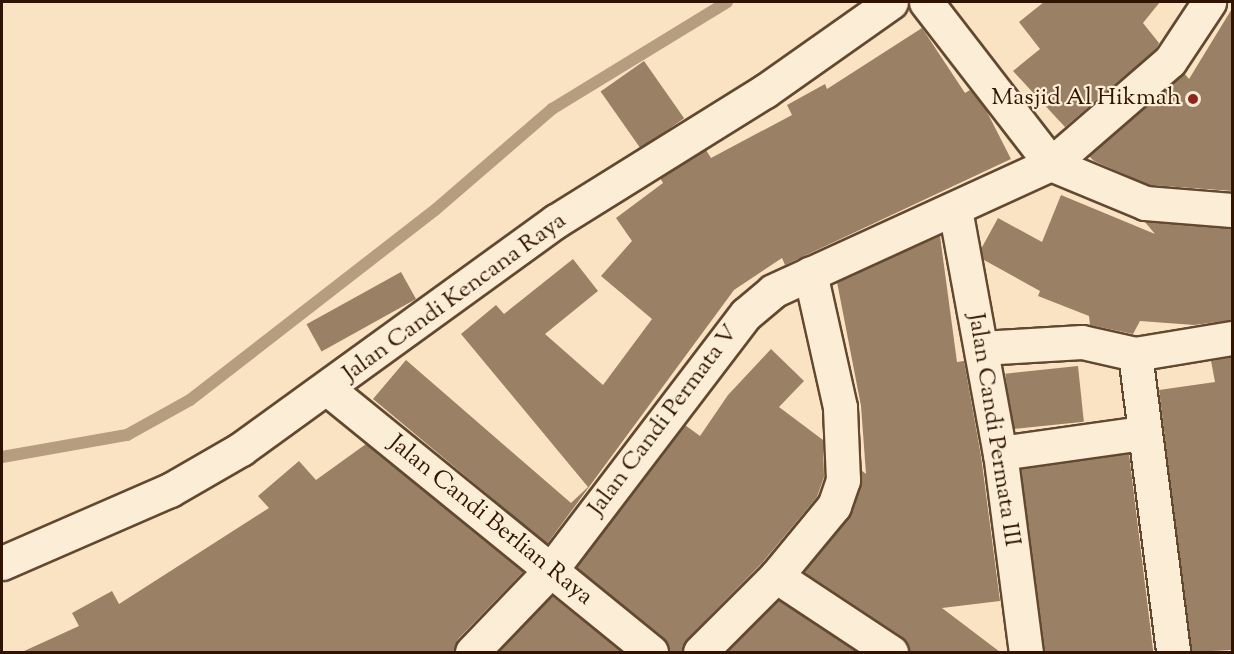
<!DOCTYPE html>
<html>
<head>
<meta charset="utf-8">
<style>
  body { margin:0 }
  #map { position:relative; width:1234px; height:654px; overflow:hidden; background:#fae3c2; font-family:"Sorts Mill Goudy",serif }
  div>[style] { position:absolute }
  .stream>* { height:12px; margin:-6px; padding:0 6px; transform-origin:6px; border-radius:6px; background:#b69d80 }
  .building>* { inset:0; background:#9a8065; transform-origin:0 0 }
  .roads { filter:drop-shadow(2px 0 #634830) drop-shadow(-2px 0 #634830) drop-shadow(0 2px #634830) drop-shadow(0 -2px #634830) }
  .street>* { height:33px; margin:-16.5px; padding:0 16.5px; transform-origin:16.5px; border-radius:16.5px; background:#fcedd7 }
  .secondary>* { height:33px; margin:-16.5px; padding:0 16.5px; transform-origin:16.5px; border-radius:16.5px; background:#fcedd7 }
  .dots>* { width:16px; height:16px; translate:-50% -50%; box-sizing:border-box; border:3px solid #fcedd7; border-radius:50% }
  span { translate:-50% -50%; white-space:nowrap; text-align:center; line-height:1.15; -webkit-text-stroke:4.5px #fcedd7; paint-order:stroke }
  .poi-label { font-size:24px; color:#311400 }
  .right { translate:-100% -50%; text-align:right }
  .street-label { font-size:24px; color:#311400 }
  .frame { position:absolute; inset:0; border:3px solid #311400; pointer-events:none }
</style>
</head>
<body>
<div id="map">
  <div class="stream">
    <div style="left:2px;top:457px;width:127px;rotate:-10deg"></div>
    <div style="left:127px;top:435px;width:72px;rotate:-29.1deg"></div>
    <div style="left:190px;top:400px;width:310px;rotate:-37.8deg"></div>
    <div style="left:435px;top:210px;width:155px;rotate:-40.8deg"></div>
    <div style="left:552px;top:109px;width:205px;rotate:-31.4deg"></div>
  </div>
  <div class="building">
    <div style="clip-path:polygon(1044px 2px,1160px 2px,1143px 23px,1159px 43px,1156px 49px,1065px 127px,1013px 71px,1040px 49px,1019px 22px)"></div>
    <div style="clip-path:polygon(1233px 7px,1233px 191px,1149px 185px,1094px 161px,1089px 156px,1184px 73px,1189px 79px)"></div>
    <div style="clip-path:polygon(922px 28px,965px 93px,970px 90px,986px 110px,1011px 159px,785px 265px,782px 258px,734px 290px,547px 544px,373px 399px,406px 360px,571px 503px,588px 487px,461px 334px,496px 305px,504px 314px,573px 259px,598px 291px,545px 334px,603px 385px,652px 319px,601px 276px,632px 241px,616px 218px,663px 183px,660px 178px,706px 150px,711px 158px,792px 115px,787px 105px,825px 84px,827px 89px)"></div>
    <div style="left:644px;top:61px;width:70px;height:53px;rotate:55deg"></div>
    <div style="clip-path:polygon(1061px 195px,1155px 234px,1145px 222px,1233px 228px,1233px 320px,1194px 325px,1140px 321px,1133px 334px,1090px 325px,1089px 316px,1038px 296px,1040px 291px,984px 260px,981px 249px,998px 218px,1042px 242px)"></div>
    <div style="clip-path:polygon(940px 236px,957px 362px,964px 361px,981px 456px,1000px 601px,942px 608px,1000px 652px,910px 652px,901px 636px,804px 572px,849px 518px,861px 470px,866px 474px,861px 406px,837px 282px)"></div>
    <div style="left:401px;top:272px;width:31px;height:108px;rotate:61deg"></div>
    <div style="clip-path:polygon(771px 349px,804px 381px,779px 407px,823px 440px,824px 477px,817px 497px,762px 563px,687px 639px,682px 652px,669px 652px,663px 637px,576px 567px,685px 425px,700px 436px,728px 395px)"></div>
    <div style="clip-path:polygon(1233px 357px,1233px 650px,1191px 652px,1159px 390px,1215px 382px,1211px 361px)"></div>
    <div style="left:1078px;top:366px;width:56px;height:73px;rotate:84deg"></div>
    <div style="clip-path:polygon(366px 444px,523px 572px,458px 639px,454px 652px,22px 652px,79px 626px,72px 613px,112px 591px,119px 604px,269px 508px,258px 496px,299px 461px,316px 480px)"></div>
    <div style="left:1129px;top:454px;width:200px;height:109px;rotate:83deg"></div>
    <div style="clip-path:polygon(552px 596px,622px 652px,498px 652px)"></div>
    <div style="clip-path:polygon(778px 600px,858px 652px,726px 652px)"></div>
  </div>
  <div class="roads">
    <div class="street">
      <div style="left:926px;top:2px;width:205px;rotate:52.3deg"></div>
      <div style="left:1051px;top:164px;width:102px;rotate:22.5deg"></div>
      <div style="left:1145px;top:203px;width:87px;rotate:4.6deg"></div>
      <div style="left:955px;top:209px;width:248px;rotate:79.6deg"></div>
      <div style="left:1000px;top:453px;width:201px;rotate:82.6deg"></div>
      <div style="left:981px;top:348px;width:101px;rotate:-3.4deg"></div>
      <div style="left:1082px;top:342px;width:54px;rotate:12.8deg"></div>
      <div style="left:1135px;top:354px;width:98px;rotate:-9.4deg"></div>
      <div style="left:1135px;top:354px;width:300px;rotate:82.7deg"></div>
      <div style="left:329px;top:390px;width:415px;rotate:39.1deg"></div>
      <div style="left:1000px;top:453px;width:144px;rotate:-8deg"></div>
      <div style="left:776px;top:576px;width:138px;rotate:33.5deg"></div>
      <div style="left:472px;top:652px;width:112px;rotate:-46.1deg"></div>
      <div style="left:550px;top:571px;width:323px;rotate:-52.7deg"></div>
      <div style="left:746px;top:314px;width:35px;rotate:-40deg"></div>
      <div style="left:773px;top:291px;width:306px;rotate:-24.6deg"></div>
      <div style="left:1051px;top:164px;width:157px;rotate:-40.9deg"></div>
      <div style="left:1170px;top:61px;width:71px;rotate:-56.5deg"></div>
      <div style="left:700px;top:652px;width:107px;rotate:-45deg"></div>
      <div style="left:776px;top:576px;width:91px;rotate:-50.4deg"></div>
      <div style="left:834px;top:506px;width:28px;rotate:-71deg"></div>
      <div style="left:843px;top:480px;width:73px;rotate:-92.4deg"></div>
      <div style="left:840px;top:407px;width:137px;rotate:-102.6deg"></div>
    </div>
    <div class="secondary">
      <div style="left:2px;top:563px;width:183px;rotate:-23.5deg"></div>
      <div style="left:170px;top:490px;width:82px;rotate:-30deg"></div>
      <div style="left:241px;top:449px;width:389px;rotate:-35.9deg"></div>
      <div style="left:556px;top:221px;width:246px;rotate:-31.9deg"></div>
      <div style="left:765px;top:91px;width:154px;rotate:-35.2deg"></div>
    </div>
  </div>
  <div class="dots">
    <div style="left:1193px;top:99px;background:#8f2418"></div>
  </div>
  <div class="poi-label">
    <span class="right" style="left:1181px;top:99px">Masjid Al Hikmah</span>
  </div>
  <div class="street-label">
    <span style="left:455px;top:298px;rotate:-36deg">Jalan Candi Kencana Raya</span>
    <span style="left:664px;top:421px;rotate:-53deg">Jalan Candi Permata V</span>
    <span style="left:993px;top:430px;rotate:81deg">Jalan Candi Permata III</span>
    <span style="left:490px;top:521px;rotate:39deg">Jalan Candi Berlian Raya</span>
  </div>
  <div class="frame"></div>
</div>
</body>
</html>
